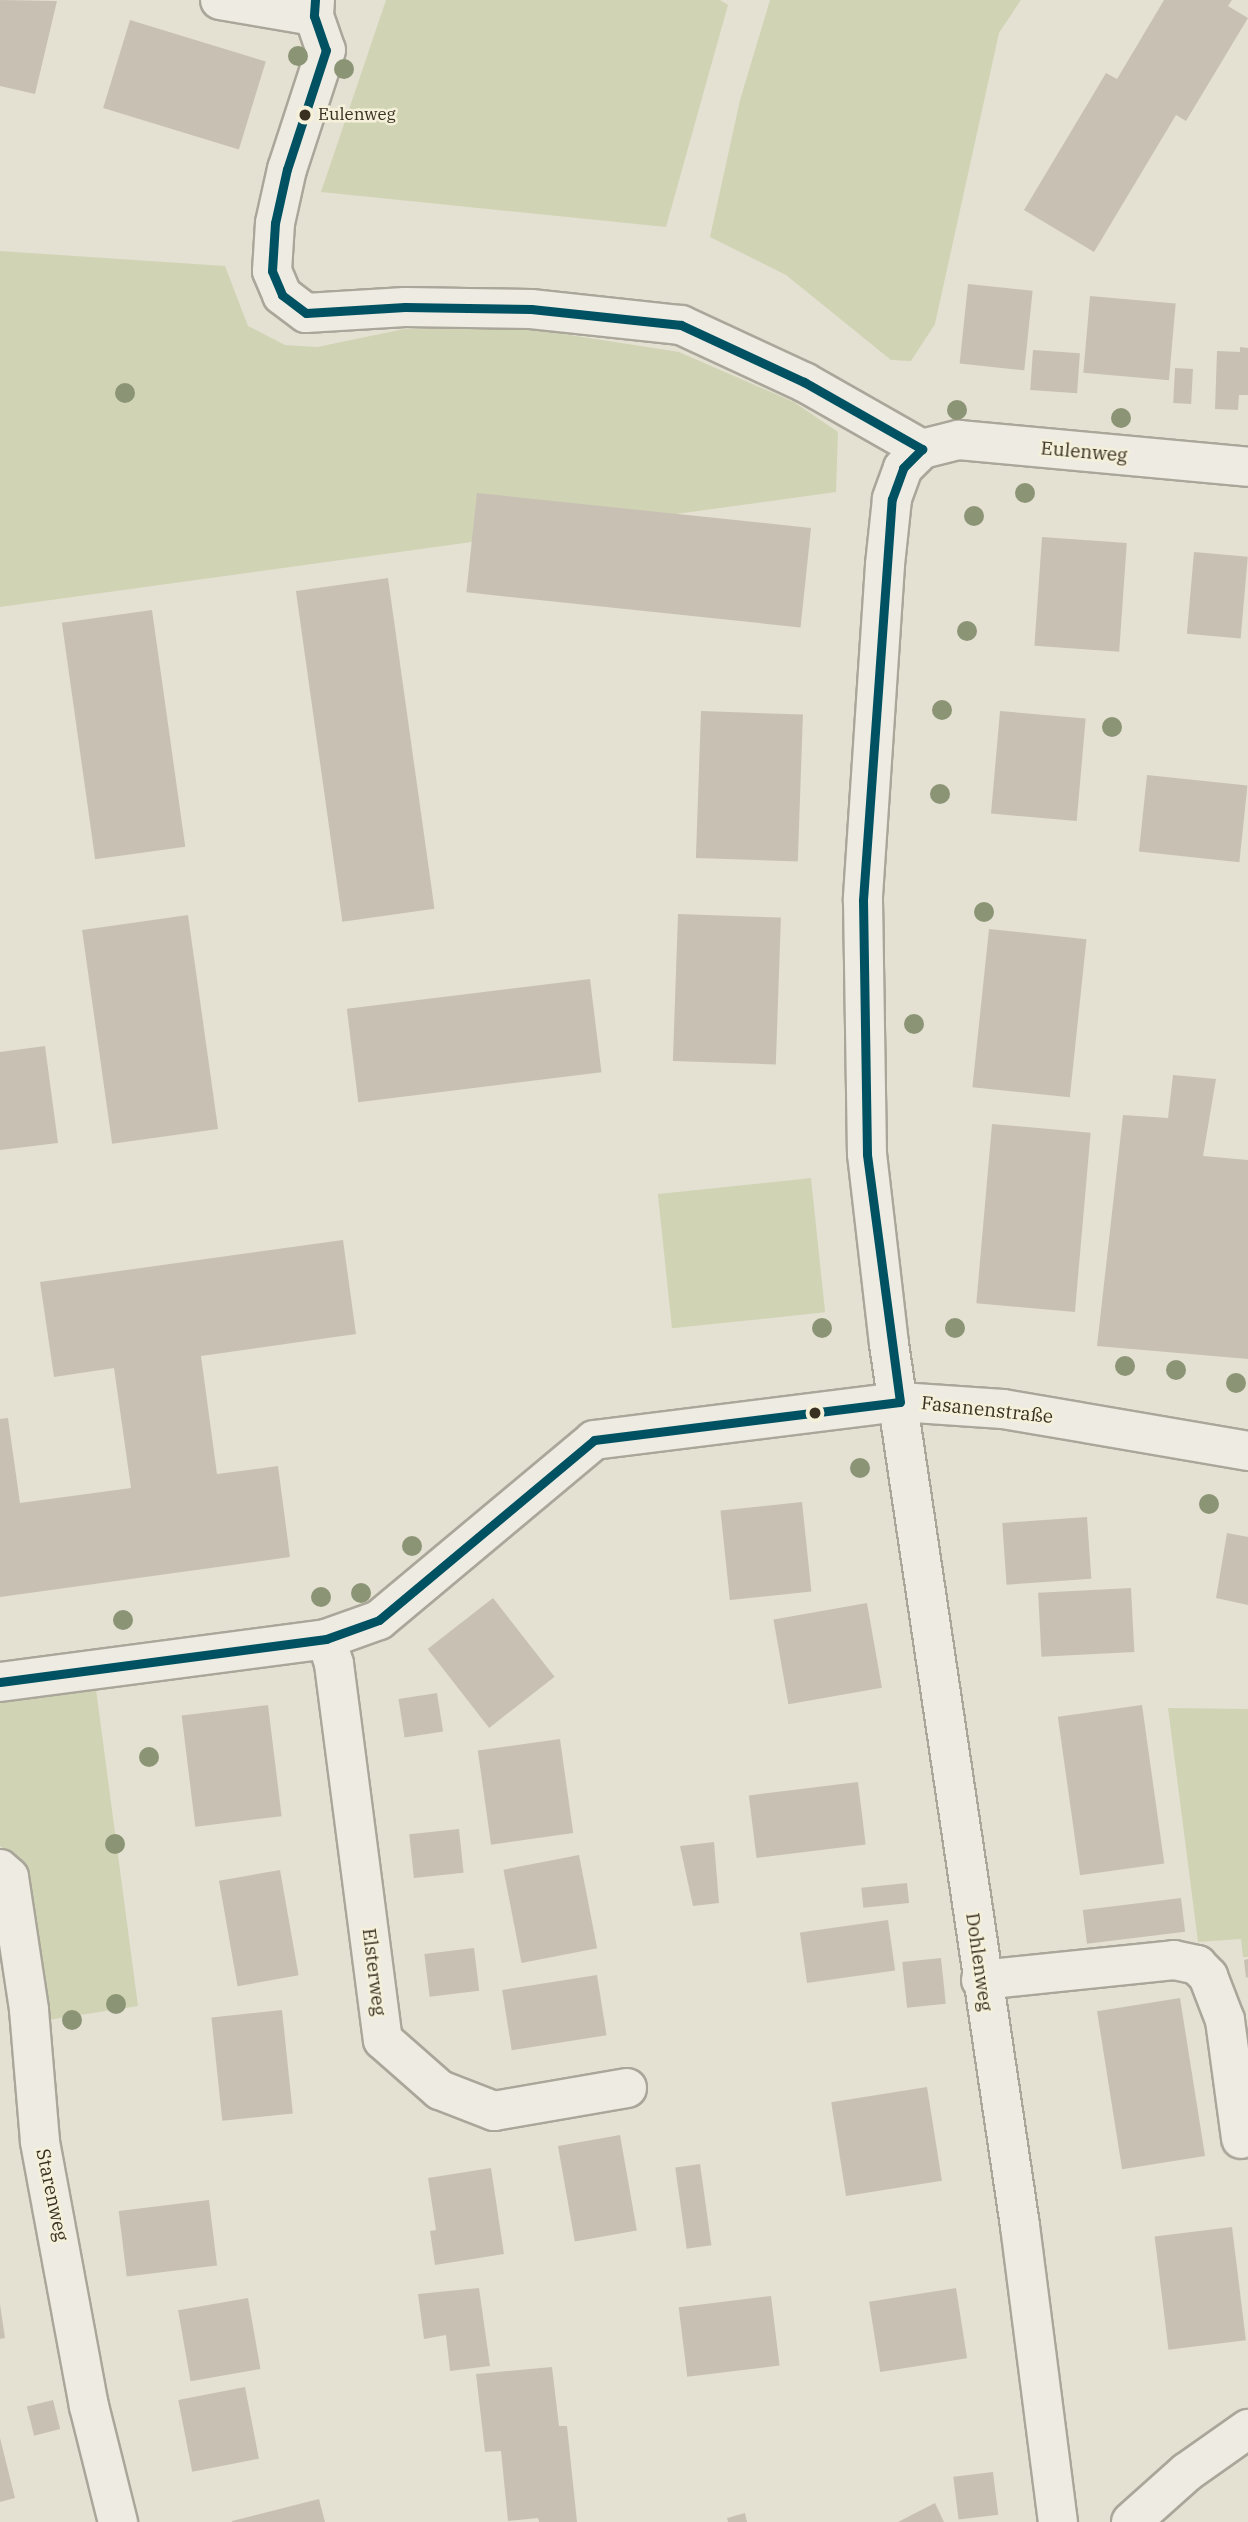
<!DOCTYPE html>
<html>
<head>
<meta charset="utf-8">
<style>
  body { margin:0 }
  #map { position:relative; width:1248px; height:2522px; overflow:hidden; background:#e4e1d2; font-family:"IBM Plex Serif",serif }
  div>[style] { position:absolute }
  .green>* { inset:0; background:#d0d4b5; transform-origin:0 0 }
  .building>* { inset:0; background:#c8c1b3; transform-origin:0 0 }
  .roads { filter:drop-shadow(2px 0 #aaa69a) drop-shadow(-2px 0 #aaa69a) drop-shadow(0 2px #aaa69a) drop-shadow(0 -2px #aaa69a) }
  .minor>* { height:38px; margin:-19px; padding:0 19px; transform-origin:19px; border-radius:19px; background:#edebe2 }
  .bus-1>* { height:9px; margin:-4.5px; padding:0 4.5px; transform-origin:4.5px; border-radius:4.5px; background:#005262 }
  .trees>* { width:20px; height:20px; margin:-10px; border-radius:50%; background:#8c9476 }
  .dots>* { width:19px; height:19px; translate:-50% -50%; box-sizing:border-box; border:4px solid #f4f0d9; border-radius:50% }
  span { translate:-50% -50%; white-space:nowrap; text-align:center; line-height:1.15; -webkit-text-stroke:5px #f4f0d9; paint-order:stroke }
  .bus-label { font-size:17px; color:#3a3022 }
  .left { translate:0 -50%; text-align:left }
  .street-label { font-size:19px; color:#3a3022 }
</style>
</head>
<body>
<div id="map">
  <div class="green">
    <div style="clip-path:polygon(386px 0,720px 0,728px 5px,666px 227px,321px 192px)"></div>
    <div style="clip-path:polygon(770px 0,1021px 0,999px 33px,935px 324px,911px 361px,891px 360px,786px 275px,710px 237px,740px 100px)"></div>
    <div style="clip-path:polygon(0 251px,225px 266px,248px 326px,285px 345px,317px 347px,404px 329px,525px 328px,679px 352px,794px 402px,838px 432px,836px 492px,0 607px)"></div>
    <div style="left:811px;top:1178px;width:135px;height:154px;rotate:84deg"></div>
    <div style="clip-path:polygon(96px 1689px,138px 2006px,48px 2020px,25px 1866px,0 1846px,0 1701px)"></div>
    <div style="clip-path:polygon(1168px 1708px,1248px 1709px,1248px 1957px,1243px 1957px,1241px 1939px,1198px 1942px)"></div>
  </div>
  <div class="building">
    <div style="clip-path:polygon(0 0,57px 1px,35px 94px,0 86px)"></div>
    <div style="clip-path:polygon(1164px 0,1232px 0,1228px 6px,1248px 18px,1186px 121px,1176px 115px,1094px 252px,1024px 210px,1106px 73px,1117px 79px)"></div>
    <div style="left:130px;top:20px;width:142px;height:92px;rotate:17deg"></div>
    <div style="left:968px;top:284px;width:65px;height:80px;rotate:6deg"></div>
    <div style="left:1090px;top:296px;width:86px;height:77px;rotate:5deg"></div>
    <div style="clip-path:polygon(1240px 347px,1248px 348px,1248px 395px,1239px 395px,1238px 410px,1215px 409px,1217px 351px,1240px 352px)"></div>
    <div style="left:1033px;top:350px;width:47px;height:40px;rotate:4deg"></div>
    <div style="left:1175px;top:368px;width:18px;height:35px;rotate:3deg"></div>
    <div style="left:811px;top:528px;width:100px;height:336px;rotate:96deg"></div>
    <div style="left:1042px;top:537px;width:85px;height:109px;rotate:4deg"></div>
    <div style="left:1194px;top:552px;width:54px;height:82px;rotate:5deg"></div>
    <div style="left:388px;top:578px;width:334px;height:93px;rotate:82deg"></div>
    <div style="left:152px;top:610px;width:239px;height:91px;rotate:82deg"></div>
    <div style="left:701px;top:711px;width:102px;height:147px;rotate:2deg"></div>
    <div style="left:1000px;top:711px;width:86px;height:103px;rotate:5deg"></div>
    <div style="left:1147px;top:775px;width:101px;height:77px;rotate:6deg"></div>
    <div style="left:678px;top:914px;width:103px;height:147px;rotate:2deg"></div>
    <div style="left:188px;top:915px;width:216px;height:107px;rotate:82deg"></div>
    <div style="left:989px;top:929px;width:98px;height:159px;rotate:6deg"></div>
    <div style="left:590px;top:979px;width:94px;height:245px;rotate:83deg"></div>
    <div style="clip-path:polygon(45px 1046px,58px 1143px,0 1150px,0 1052px)"></div>
    <div style="clip-path:polygon(1173px 1075px,1216px 1079px,1203px 1156px,1248px 1160px,1248px 1359px,1097px 1346px,1123px 1115px,1168px 1118px)"></div>
    <div style="left:992px;top:1124px;width:99px;height:180px;rotate:5deg"></div>
    <div style="clip-path:polygon(343px 1240px,356px 1334px,201px 1356px,217px 1474px,278px 1466px,290px 1557px,0 1597px,0 1419px,8px 1418px,20px 1503px,131px 1488px,114px 1368px,54px 1377px,40px 1282px)"></div>
    <div style="left:802px;top:1502px;width:90px;height:82px;rotate:84deg"></div>
    <div style="left:1087px;top:1517px;width:62px;height:85px;rotate:86deg"></div>
    <div style="clip-path:polygon(1227px 1533px,1248px 1537px,1248px 1605px,1216px 1598px)"></div>
    <div style="left:1131px;top:1588px;width:64px;height:93px;rotate:87deg"></div>
    <div style="left:493px;top:1598px;width:100px;height:83px;rotate:52deg"></div>
    <div style="left:867px;top:1603px;width:86px;height:95px;rotate:80deg"></div>
    <div style="left:437px;top:1693px;width:39px;height:39px;rotate:81deg"></div>
    <div style="left:268px;top:1705px;width:112px;height:87px;rotate:83deg"></div>
    <div style="left:1142px;top:1705px;width:160px;height:85px;rotate:82deg"></div>
    <div style="left:560px;top:1739px;width:95px;height:83px;rotate:82deg"></div>
    <div style="left:858px;top:1782px;width:63px;height:110px;rotate:83deg"></div>
    <div style="left:459px;top:1829px;width:44px;height:50px;rotate:84deg"></div>
    <div style="clip-path:polygon(714px 1842px,719px 1903px,693px 1906px,680px 1846px)"></div>
    <div style="left:579px;top:1855px;width:95px;height:77px;rotate:79deg"></div>
    <div style="left:280px;top:1870px;width:107px;height:62px;rotate:80deg"></div>
    <div style="left:907px;top:1883px;width:20px;height:46px;rotate:84deg"></div>
    <div style="left:1181px;top:1898px;width:34px;height:99px;rotate:83deg"></div>
    <div style="left:888px;top:1920px;width:51px;height:89px;rotate:82deg"></div>
    <div style="left:474px;top:1948px;width:43px;height:50px;rotate:83deg"></div>
    <div style="left:941px;top:1958px;width:46px;height:39px;rotate:84deg"></div>
    <div style="clip-path:polygon(1248px 1959px,1248px 1977px,1246px 1978px,1244px 1960px)"></div>
    <div style="left:597px;top:1975px;width:61px;height:96px;rotate:81deg"></div>
    <div style="left:1180px;top:1998px;width:160px;height:84px;rotate:81deg"></div>
    <div style="left:282px;top:2010px;width:104px;height:71px;rotate:84deg"></div>
    <div style="left:927px;top:2087px;width:95px;height:97px;rotate:81deg"></div>
    <div style="left:620px;top:2135px;width:97px;height:63px;rotate:80deg"></div>
    <div style="left:700px;top:2164px;width:82px;height:25px;rotate:82deg"></div>
    <div style="clip-path:polygon(491px 2168px,504px 2254px,435px 2265px,430px 2231px,436px 2230px,428px 2178px)"></div>
    <div style="left:209px;top:2200px;width:66px;height:91px;rotate:83deg"></div>
    <div style="left:1232px;top:2227px;width:114px;height:78px;rotate:83deg"></div>
    <div style="clip-path:polygon(479px 2288px,490px 2366px,450px 2371px,446px 2335px,424px 2339px,418px 2294px)"></div>
    <div style="left:956px;top:2288px;width:71px;height:88px;rotate:81deg"></div>
    <div style="left:771px;top:2296px;width:70px;height:93px;rotate:83deg"></div>
    <div style="left:248px;top:2298px;width:72px;height:71px;rotate:80deg"></div>
    <div style="clip-path:polygon(0 2304px,5px 2338px,0 2339px)"></div>
    <div style="clip-path:polygon(552px 2367px,559px 2426px,567px 2426px,577px 2522px,539px 2522px,538px 2518px,508px 2521px,501px 2451px,485px 2452px,476px 2374px)"></div>
    <div style="left:245px;top:2387px;width:73px;height:68px;rotate:79deg"></div>
    <div style="left:53px;top:2400px;width:30px;height:27px;rotate:76deg"></div>
    <div style="clip-path:polygon(0 2438px,15px 2498px,0 2502px)"></div>
    <div style="left:993px;top:2472px;width:43px;height:40px;rotate:83deg"></div>
    <div style="clip-path:polygon(319px 2499px,325px 2522px,232px 2522px,232px 2521px)"></div>
    <div style="clip-path:polygon(935px 2503px,944px 2522px,898px 2522px)"></div>
    <div style="clip-path:polygon(745px 2513px,747px 2522px,728px 2522px,727px 2518px)"></div>
  </div>
  <div class="roads">
    <div class="minor">
      <div style="left:220px;top:0;width:95px;rotate:9.7deg"></div>
      <div style="left:315px;top:0;width:16px;rotate:94deg"></div>
      <div style="left:314px;top:16px;width:36px;rotate:71deg"></div>
      <div style="left:326px;top:50px;width:125px;rotate:108.1deg"></div>
      <div style="left:287px;top:169px;width:55px;rotate:102.5deg"></div>
      <div style="left:275px;top:223px;width:48px;rotate:93.6deg"></div>
      <div style="left:272px;top:271px;width:26px;rotate:67deg"></div>
      <div style="left:282px;top:295px;width:30px;rotate:37deg"></div>
      <div style="left:306px;top:313px;width:99px;rotate:-3.5deg"></div>
      <div style="left:405px;top:307px;width:126px;rotate:0.9deg"></div>
      <div style="left:531px;top:309px;width:151px;rotate:6.1deg"></div>
      <div style="left:681px;top:325px;width:136px;rotate:24.9deg"></div>
      <div style="left:804px;top:382px;width:136px;rotate:29.6deg"></div>
      <div style="left:922px;top:449px;width:27px;rotate:135deg"></div>
      <div style="left:903px;top:468px;width:33px;rotate:110deg"></div>
      <div style="left:892px;top:499px;width:66px;rotate:96.1deg"></div>
      <div style="left:885px;top:565px;width:336px;rotate:93.8deg"></div>
      <div style="left:863px;top:900px;width:254px;rotate:89.1deg"></div>
      <div style="left:867px;top:1154px;width:191px;rotate:83.4deg"></div>
      <div style="left:889px;top:1344px;width:892px;rotate:81.55deg"></div>
      <div style="left:1020px;top:2226px;width:298px;rotate:82.7deg"></div>
      <div style="left:922px;top:449px;width:38px;rotate:-14deg"></div>
      <div style="left:959px;top:440px;width:290px;rotate:5.3deg"></div>
      <div style="left:326px;top:1639px;width:26px;rotate:72deg"></div>
      <div style="left:334px;top:1664px;width:379px;rotate:82.6deg"></div>
      <div style="left:383px;top:2040px;width:76px;rotate:41.3deg"></div>
      <div style="left:440px;top:2090px;width:58px;rotate:21.3deg"></div>
      <div style="left:494px;top:2111px;width:135px;rotate:-9.8deg"></div>
      <div style="left:0;top:1682px;width:329px;rotate:-7.5deg"></div>
      <div style="left:326px;top:1639px;width:56px;rotate:-19.7deg"></div>
      <div style="left:379px;top:1620px;width:280px;rotate:-39.9deg"></div>
      <div style="left:594px;top:1440px;width:308px;rotate:-7.1deg"></div>
      <div style="left:900px;top:1402px;width:103px;rotate:3.9deg"></div>
      <div style="left:1003px;top:1409px;width:249px;rotate:9.7deg"></div>
      <div style="left:0;top:1869px;width:12px;rotate:42deg"></div>
      <div style="left:9px;top:1877px;width:134px;rotate:81.4deg"></div>
      <div style="left:29px;top:2010px;width:132px;rotate:85.2deg"></div>
      <div style="left:40px;top:2142px;width:269px;rotate:79.5deg"></div>
      <div style="left:89px;top:2406px;width:120px;rotate:76deg"></div>
      <div style="left:981px;top:1980px;width:194px;rotate:-5.9deg"></div>
      <div style="left:1174px;top:1960px;width:24px;rotate:12deg"></div>
      <div style="left:1197px;top:1965px;width:16px;rotate:45deg"></div>
      <div style="left:1208px;top:1976px;width:47px;rotate:68.9deg"></div>
      <div style="left:1225px;top:2020px;width:120px;rotate:82.3deg"></div>
      <div style="left:1131px;top:2522px;width:75px;rotate:-41.8deg"></div>
      <div style="left:1187px;top:2472px;width:75px;rotate:-35.2deg"></div>
    </div>
  </div>
  <div class="bus-1">
    <div style="left:315px;top:0;width:16px;rotate:94deg"></div>
    <div style="left:314px;top:16px;width:36px;rotate:71deg"></div>
    <div style="left:326px;top:50px;width:125px;rotate:108.1deg"></div>
    <div style="left:287px;top:169px;width:55px;rotate:102.5deg"></div>
    <div style="left:275px;top:223px;width:48px;rotate:93.6deg"></div>
    <div style="left:272px;top:271px;width:26px;rotate:67deg"></div>
    <div style="left:282px;top:295px;width:30px;rotate:37deg"></div>
    <div style="left:306px;top:313px;width:99px;rotate:-3.5deg"></div>
    <div style="left:405px;top:307px;width:126px;rotate:0.9deg"></div>
    <div style="left:531px;top:309px;width:151px;rotate:6.1deg"></div>
    <div style="left:681px;top:325px;width:136px;rotate:24.9deg"></div>
    <div style="left:804px;top:382px;width:136px;rotate:29.6deg"></div>
    <div style="left:900px;top:1402px;width:250px;rotate:-97.6deg"></div>
    <div style="left:867px;top:1154px;width:254px;rotate:-90.9deg"></div>
    <div style="left:863px;top:900px;width:402px;rotate:-85.9deg"></div>
    <div style="left:892px;top:499px;width:33px;rotate:-70deg"></div>
    <div style="left:903px;top:468px;width:27px;rotate:-45deg"></div>
    <div style="left:0;top:1682px;width:329px;rotate:-7.5deg"></div>
    <div style="left:326px;top:1639px;width:56px;rotate:-19.7deg"></div>
    <div style="left:379px;top:1620px;width:280px;rotate:-39.9deg"></div>
    <div style="left:594px;top:1440px;width:308px;rotate:-7.1deg"></div>
  </div>
  <div class="trees">
    <div style="left:298px;top:56px"></div>
    <div style="left:344px;top:69px"></div>
    <div style="left:125px;top:393px"></div>
    <div style="left:957px;top:410px"></div>
    <div style="left:1121px;top:418px"></div>
    <div style="left:1025px;top:493px"></div>
    <div style="left:974px;top:516px"></div>
    <div style="left:967px;top:631px"></div>
    <div style="left:942px;top:710px"></div>
    <div style="left:1112px;top:727px"></div>
    <div style="left:940px;top:794px"></div>
    <div style="left:984px;top:912px"></div>
    <div style="left:914px;top:1024px"></div>
    <div style="left:822px;top:1328px"></div>
    <div style="left:955px;top:1328px"></div>
    <div style="left:1125px;top:1366px"></div>
    <div style="left:1176px;top:1370px"></div>
    <div style="left:1236px;top:1383px"></div>
    <div style="left:860px;top:1468px"></div>
    <div style="left:1209px;top:1504px"></div>
    <div style="left:412px;top:1546px"></div>
    <div style="left:361px;top:1593px"></div>
    <div style="left:321px;top:1597px"></div>
    <div style="left:123px;top:1620px"></div>
    <div style="left:149px;top:1757px"></div>
    <div style="left:115px;top:1844px"></div>
    <div style="left:116px;top:2004px"></div>
    <div style="left:72px;top:2020px"></div>
  </div>
  <div class="dots">
    <div style="left:305px;top:115px;background:#3a3022"></div>
    <div style="left:815px;top:1413px;background:#3a3022"></div>
  </div>
  <div class="bus-label">
    <span class="left" style="left:318px;top:115px">Eulenweg</span>
  </div>
  <div class="street-label">
    <span style="left:1084px;top:452px;rotate:5deg">Eulenweg</span>
    <span style="left:987px;top:1410px;rotate:6deg">Fasanenstraße</span>
    <span style="left:979px;top:1962px;rotate:82deg">Dohlenweg</span>
    <span style="left:374px;top:1972px;rotate:83deg">Elsterweg</span>
    <span style="left:52px;top:2195px;rotate:78deg">Starenweg</span>
  </div>
</div>
</body>
</html>
